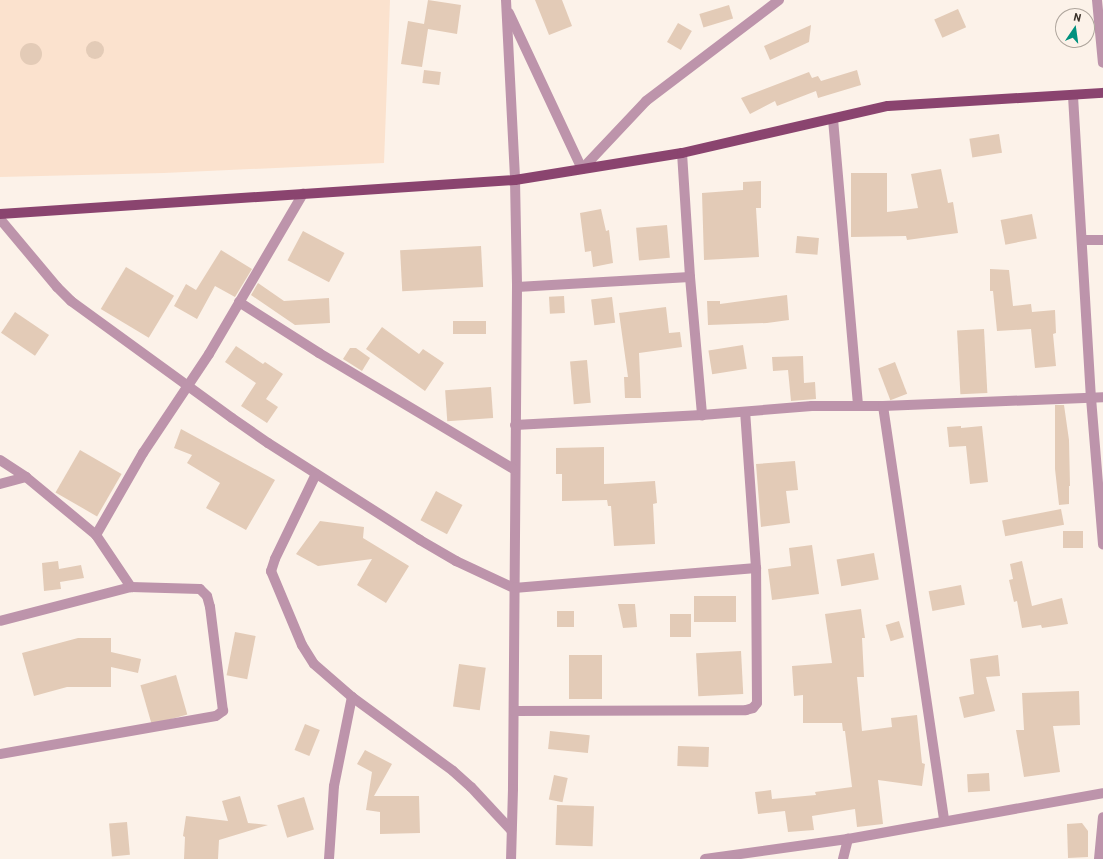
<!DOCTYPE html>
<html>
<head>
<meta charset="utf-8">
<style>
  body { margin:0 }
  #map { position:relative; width:1103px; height:859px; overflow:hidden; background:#fcf2e9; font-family:Barlow,sans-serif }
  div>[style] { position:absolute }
  .built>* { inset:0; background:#fbe2ce }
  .building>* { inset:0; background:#e3cbb7; transform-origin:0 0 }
  .round { border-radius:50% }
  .minor>* { height:10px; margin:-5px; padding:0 5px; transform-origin:5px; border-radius:5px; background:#bd94ab }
  .major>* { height:10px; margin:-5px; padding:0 5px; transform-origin:5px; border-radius:5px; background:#8a446f }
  span { translate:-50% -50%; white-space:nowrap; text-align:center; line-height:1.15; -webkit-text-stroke:3px #fcf2e9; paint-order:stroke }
  .north { position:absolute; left:1055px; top:8px; width:40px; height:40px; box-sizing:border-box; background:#fcf2e9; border:1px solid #aea59c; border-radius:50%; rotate:13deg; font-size:11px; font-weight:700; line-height:16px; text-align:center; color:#3a3129 }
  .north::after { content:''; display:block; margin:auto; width:14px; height:18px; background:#00917e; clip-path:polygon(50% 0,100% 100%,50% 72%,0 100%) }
</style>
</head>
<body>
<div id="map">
  <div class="built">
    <div style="clip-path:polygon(0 0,390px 0,384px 163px,164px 173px,0 177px)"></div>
  </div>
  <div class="building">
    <div style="clip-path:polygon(428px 0,461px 5px,457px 34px,428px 29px,422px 67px,401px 64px,408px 21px,424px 24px)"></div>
    <div style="clip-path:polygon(535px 0,562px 0,572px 26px,549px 35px)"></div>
    <div style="left:729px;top:5px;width:14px;height:31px;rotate:73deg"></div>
    <div style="left:958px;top:9px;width:20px;height:26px;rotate:66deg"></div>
    <div style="left:678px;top:23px;width:16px;height:22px;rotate:30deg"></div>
    <div style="clip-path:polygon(811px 25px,809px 42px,770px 60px,764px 46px)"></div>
    <div class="round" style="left:86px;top:41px;width:18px;height:18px"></div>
    <div class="round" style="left:20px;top:43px;width:22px;height:22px"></div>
    <div style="left:424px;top:70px;width:17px;height:13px;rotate:7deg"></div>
    <div style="clip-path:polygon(857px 70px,861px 85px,818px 98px,816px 91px,777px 106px,775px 101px,750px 114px,741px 98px,809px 72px,812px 78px,818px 76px,821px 81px)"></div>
    <div style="left:999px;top:134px;width:19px;height:30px;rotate:81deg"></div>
    <div style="clip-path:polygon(941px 169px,948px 203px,953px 202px,958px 233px,907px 240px,906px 236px,851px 237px,851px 173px,887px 173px,887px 212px,918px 208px,911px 174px)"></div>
    <div style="clip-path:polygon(761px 181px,761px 208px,756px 208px,759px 257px,704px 260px,702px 193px,743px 190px,743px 182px)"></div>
    <div style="clip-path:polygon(601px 209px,606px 231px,609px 230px,613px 263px,593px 267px,591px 251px,585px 252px,580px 213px)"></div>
    <div style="left:1032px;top:214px;width:25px;height:32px;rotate:79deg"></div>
    <div style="left:667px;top:225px;width:33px;height:31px;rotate:85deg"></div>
    <div style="left:303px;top:231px;width:47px;height:33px;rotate:28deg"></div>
    <div style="left:797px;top:236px;width:22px;height:17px;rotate:5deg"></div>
    <div style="left:481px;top:246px;width:41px;height:81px;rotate:87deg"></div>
    <div style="clip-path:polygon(221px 250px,252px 269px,235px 297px,215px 286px,197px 319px,174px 306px,186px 284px,196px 290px)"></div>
    <div style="left:126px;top:267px;width:56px;height:49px;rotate:31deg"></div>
    <div style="clip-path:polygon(990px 269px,1009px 270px,1013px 306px,1031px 304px,1032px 312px,1055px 310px,1056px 333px,1053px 334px,1056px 366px,1035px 368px,1031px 329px,997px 331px,993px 291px,990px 291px)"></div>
    <div style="clip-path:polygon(258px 283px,284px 301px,329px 298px,330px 323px,295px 325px,251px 295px)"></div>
    <div style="clip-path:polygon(787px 295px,789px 320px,767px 323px,708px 325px,707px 301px,720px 301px,720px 304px)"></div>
    <div style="left:564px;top:296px;width:17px;height:15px;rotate:87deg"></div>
    <div style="left:612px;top:297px;width:26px;height:21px;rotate:83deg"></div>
    <div style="clip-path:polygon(666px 307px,669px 333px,680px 332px,682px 347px,639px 353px,641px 398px,625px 398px,624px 377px,628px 377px,619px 313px)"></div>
    <div style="left:15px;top:312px;width:41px;height:25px;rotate:34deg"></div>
    <div style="left:453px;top:321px;width:33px;height:13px"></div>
    <div style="clip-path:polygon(382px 327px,419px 354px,423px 349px,444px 363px,425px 391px,366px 349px)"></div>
    <div style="left:984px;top:329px;width:64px;height:27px;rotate:87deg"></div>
    <div style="left:743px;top:345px;width:24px;height:35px;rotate:81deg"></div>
    <div style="clip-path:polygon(236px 346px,263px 364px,265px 362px,283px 374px,266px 399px,278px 407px,267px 423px,241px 406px,256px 383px,225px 362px)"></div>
    <div style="clip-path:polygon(350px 348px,356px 348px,370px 358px,362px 371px,343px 359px)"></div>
    <div style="clip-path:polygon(803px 356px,804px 383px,815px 382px,816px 399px,791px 401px,788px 370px,773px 371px,772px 357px)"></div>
    <div style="left:587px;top:360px;width:43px;height:17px;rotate:85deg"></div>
    <div style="left:895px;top:362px;width:34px;height:18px;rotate:69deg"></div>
    <div style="left:491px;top:387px;width:31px;height:46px;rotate:86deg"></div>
    <div style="clip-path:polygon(1055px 405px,1064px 405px,1069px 440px,1070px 486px,1069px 486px,1069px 504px,1059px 505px,1055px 469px)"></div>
    <div style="clip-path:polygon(961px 426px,961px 428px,982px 426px,988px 482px,970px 484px,966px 446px,949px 447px,947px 427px)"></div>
    <div style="clip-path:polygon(181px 429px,275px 480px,246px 530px,206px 508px,220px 483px,187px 463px,192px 455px,174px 448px)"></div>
    <div style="clip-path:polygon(604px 447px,604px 484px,655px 481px,657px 503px,653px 504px,655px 544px,614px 546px,611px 506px,608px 506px,607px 500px,562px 501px,562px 474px,556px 474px,556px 448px)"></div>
    <div style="left:80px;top:450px;width:48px;height:49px;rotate:30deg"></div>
    <div style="clip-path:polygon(795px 461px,798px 490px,786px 491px,790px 523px,761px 527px,756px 464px)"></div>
    <div style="left:436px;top:491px;width:30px;height:33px;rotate:28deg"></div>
    <div style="left:1061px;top:509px;width:16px;height:60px;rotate:79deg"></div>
    <div style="clip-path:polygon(320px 521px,364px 527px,363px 538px,409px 566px,386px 603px,357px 585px,372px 559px,318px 566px,296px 554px)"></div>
    <div style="left:1063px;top:531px;width:20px;height:17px"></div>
    <div style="clip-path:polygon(812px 545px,819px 594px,772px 600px,768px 569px,791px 566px,789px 548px)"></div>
    <div style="left:874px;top:553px;width:27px;height:38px;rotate:80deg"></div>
    <div style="clip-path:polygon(58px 561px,59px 569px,81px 565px,84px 578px,60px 582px,61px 589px,44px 591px,42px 563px)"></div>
    <div style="clip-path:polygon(1022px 561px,1032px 606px,1062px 598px,1068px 624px,1042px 628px,1041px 625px,1022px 628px,1017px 601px,1014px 602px,1009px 580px,1013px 579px,1010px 564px)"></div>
    <div style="left:961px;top:585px;width:20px;height:33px;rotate:79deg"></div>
    <div style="left:736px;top:596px;width:26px;height:42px;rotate:90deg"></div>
    <div style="clip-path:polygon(618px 604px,635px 604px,637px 627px,623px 628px)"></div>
    <div style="clip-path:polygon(861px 609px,865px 638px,862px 638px,864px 677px,857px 677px,862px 731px,892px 727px,891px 718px,917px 715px,922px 763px,925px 764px,922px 786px,878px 780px,883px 824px,857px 827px,855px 809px,812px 816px,814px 830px,788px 832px,785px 811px,758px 814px,755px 792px,771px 790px,772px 799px,816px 795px,815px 792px,852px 787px,845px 731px,843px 731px,842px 723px,803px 723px,803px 695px,794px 696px,792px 666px,832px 663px,825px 614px)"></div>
    <div style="left:557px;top:611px;width:17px;height:16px"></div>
    <div style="left:670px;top:614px;width:21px;height:23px"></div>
    <div style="left:899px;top:621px;width:17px;height:14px;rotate:73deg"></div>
    <div style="left:235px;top:632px;width:21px;height:44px;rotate:11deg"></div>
    <div style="clip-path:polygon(78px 638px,111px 638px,111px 652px,141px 659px,138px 673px,111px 667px,111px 687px,67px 687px,34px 696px,22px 653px)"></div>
    <div style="left:741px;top:651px;width:43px;height:45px;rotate:87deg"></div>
    <div style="left:569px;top:655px;width:33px;height:44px"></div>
    <div style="clip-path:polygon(998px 655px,1000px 676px,986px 677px,995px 711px,964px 718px,959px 697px,974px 694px,970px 659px)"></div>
    <div style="left:459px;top:664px;width:27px;height:43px;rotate:8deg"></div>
    <div style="left:176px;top:675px;width:41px;height:37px;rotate:74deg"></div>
    <div style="clip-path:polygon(1079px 691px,1080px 725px,1053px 726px,1060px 772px,1024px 777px,1016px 730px,1024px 730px,1022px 693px)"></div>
    <div style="left:305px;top:724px;width:16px;height:28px;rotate:22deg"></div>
    <div style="left:550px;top:731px;width:40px;height:18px;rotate:6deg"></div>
    <div style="left:678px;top:746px;width:31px;height:20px;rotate:2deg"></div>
    <div style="clip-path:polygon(365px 750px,392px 764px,374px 796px,419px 796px,420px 833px,380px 834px,380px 812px,366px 810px,372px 772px,357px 764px)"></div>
    <div style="left:989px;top:773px;width:18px;height:22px;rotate:87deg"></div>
    <div style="left:554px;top:775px;width:14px;height:25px;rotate:12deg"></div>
    <div style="clip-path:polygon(240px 796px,248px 823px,268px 825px,219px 840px,218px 859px,184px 859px,185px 837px,183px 836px,186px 816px,228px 821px,222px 801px)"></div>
    <div style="left:304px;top:797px;width:34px;height:28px;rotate:73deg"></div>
    <div style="left:557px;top:805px;width:37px;height:40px;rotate:2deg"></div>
    <div style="left:127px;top:822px;width:33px;height:18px;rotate:85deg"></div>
    <div style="clip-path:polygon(1082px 823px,1088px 831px,1088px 857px,1068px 858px,1067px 824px)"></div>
  </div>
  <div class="minor">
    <div style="left:506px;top:0;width:180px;rotate:87.1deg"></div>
    <div style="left:515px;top:180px;width:107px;rotate:88.9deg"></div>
    <div style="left:517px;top:287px;width:502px;rotate:90.46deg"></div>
    <div style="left:513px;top:789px;width:70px;rotate:91.6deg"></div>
    <div style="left:1097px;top:0;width:63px;rotate:84.6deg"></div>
    <div style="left:509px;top:13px;width:172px;rotate:64.9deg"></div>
    <div style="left:582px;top:169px;width:93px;rotate:-46.7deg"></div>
    <div style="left:646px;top:101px;width:167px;rotate:-37.2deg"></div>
    <div style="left:1073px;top:96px;width:303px;rotate:86.6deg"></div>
    <div style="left:1091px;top:398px;width:147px;rotate:85.3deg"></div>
    <div style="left:833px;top:119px;width:287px;rotate:85deg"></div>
    <div style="left:682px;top:153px;width:124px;rotate:86.3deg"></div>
    <div style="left:690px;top:277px;width:139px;rotate:85deg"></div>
    <div style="left:0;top:219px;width:89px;rotate:50deg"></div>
    <div style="left:57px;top:287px;width:20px;rotate:45deg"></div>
    <div style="left:71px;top:301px;width:199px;rotate:36deg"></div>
    <div style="left:232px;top:418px;width:44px;rotate:34.8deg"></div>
    <div style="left:268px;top:443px;width:180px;rotate:32.5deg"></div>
    <div style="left:420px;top:540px;width:42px;rotate:30.3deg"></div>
    <div style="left:456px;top:561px;width:64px;rotate:25deg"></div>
    <div style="left:514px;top:588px;width:243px;rotate:-4.7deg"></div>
    <div style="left:1083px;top:240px;width:20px"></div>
    <div style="left:517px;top:287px;width:173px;rotate:-3.3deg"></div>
    <div style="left:239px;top:302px;width:95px;rotate:32.5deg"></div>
    <div style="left:319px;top:353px;width:228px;rotate:30.8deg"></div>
    <div style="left:883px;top:406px;width:419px;rotate:81.6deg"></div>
    <div style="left:515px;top:425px;width:187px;rotate:-3.1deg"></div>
    <div style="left:702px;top:415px;width:110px;rotate:-4.7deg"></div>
    <div style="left:812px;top:406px;width:71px"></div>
    <div style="left:883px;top:406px;width:220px;rotate:-2.3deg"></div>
    <div style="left:0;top:460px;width:31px;rotate:33deg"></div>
    <div style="left:26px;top:477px;width:91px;rotate:39.6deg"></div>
    <div style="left:96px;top:535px;width:63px;rotate:56.1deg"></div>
    <div style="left:131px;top:587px;width:135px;rotate:165.5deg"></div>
    <div style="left:316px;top:474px;width:94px;rotate:115.8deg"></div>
    <div style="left:275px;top:559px;width:13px;rotate:108deg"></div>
    <div style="left:271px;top:571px;width:80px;rotate:67.3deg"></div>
    <div style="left:302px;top:645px;width:22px;rotate:58deg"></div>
    <div style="left:314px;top:664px;width:50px;rotate:41deg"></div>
    <div style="left:352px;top:697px;width:125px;rotate:36.2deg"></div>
    <div style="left:453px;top:771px;width:24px;rotate:42deg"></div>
    <div style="left:471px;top:787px;width:59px;rotate:47.1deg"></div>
    <div style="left:0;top:484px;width:27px;rotate:-15deg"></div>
    <div style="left:96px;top:535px;width:95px;rotate:-60.2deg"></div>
    <div style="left:143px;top:453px;width:119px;rotate:-56.3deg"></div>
    <div style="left:209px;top:354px;width:186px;rotate:-59.6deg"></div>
    <div style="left:514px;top:711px;width:232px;rotate:-0.2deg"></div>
    <div style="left:746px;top:710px;width:7px;rotate:-16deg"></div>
    <div style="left:753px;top:708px;width:6px;rotate:-51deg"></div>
    <div style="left:757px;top:703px;width:135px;rotate:-90.4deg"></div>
    <div style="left:756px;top:568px;width:156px;rotate:-94deg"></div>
    <div style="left:0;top:754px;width:219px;rotate:-10deg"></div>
    <div style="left:216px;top:716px;width:9px;rotate:-36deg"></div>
    <div style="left:223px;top:711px;width:105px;rotate:-97.1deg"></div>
    <div style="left:210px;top:607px;width:11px;rotate:-105deg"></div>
    <div style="left:207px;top:596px;width:10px;rotate:-135deg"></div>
    <div style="left:200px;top:589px;width:69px;rotate:-178.3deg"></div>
    <div style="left:329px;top:859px;width:73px;rotate:-86.1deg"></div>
    <div style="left:334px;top:786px;width:91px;rotate:-78.6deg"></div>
    <div style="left:705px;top:859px;width:144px;rotate:-8deg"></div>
    <div style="left:848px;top:839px;width:259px;rotate:-10.2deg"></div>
    <div style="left:843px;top:859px;width:21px;rotate:-76deg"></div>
    <div style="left:1099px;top:859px;width:42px;rotate:-84.6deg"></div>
  </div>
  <div class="major">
    <div style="left:0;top:214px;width:516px;rotate:-3.78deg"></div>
    <div style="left:515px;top:180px;width:169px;rotate:-9.2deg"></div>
    <div style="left:682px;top:153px;width:211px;rotate:-12.9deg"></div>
    <div style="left:888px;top:106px;width:215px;rotate:-3.5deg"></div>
  </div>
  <div class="north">N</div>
</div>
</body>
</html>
